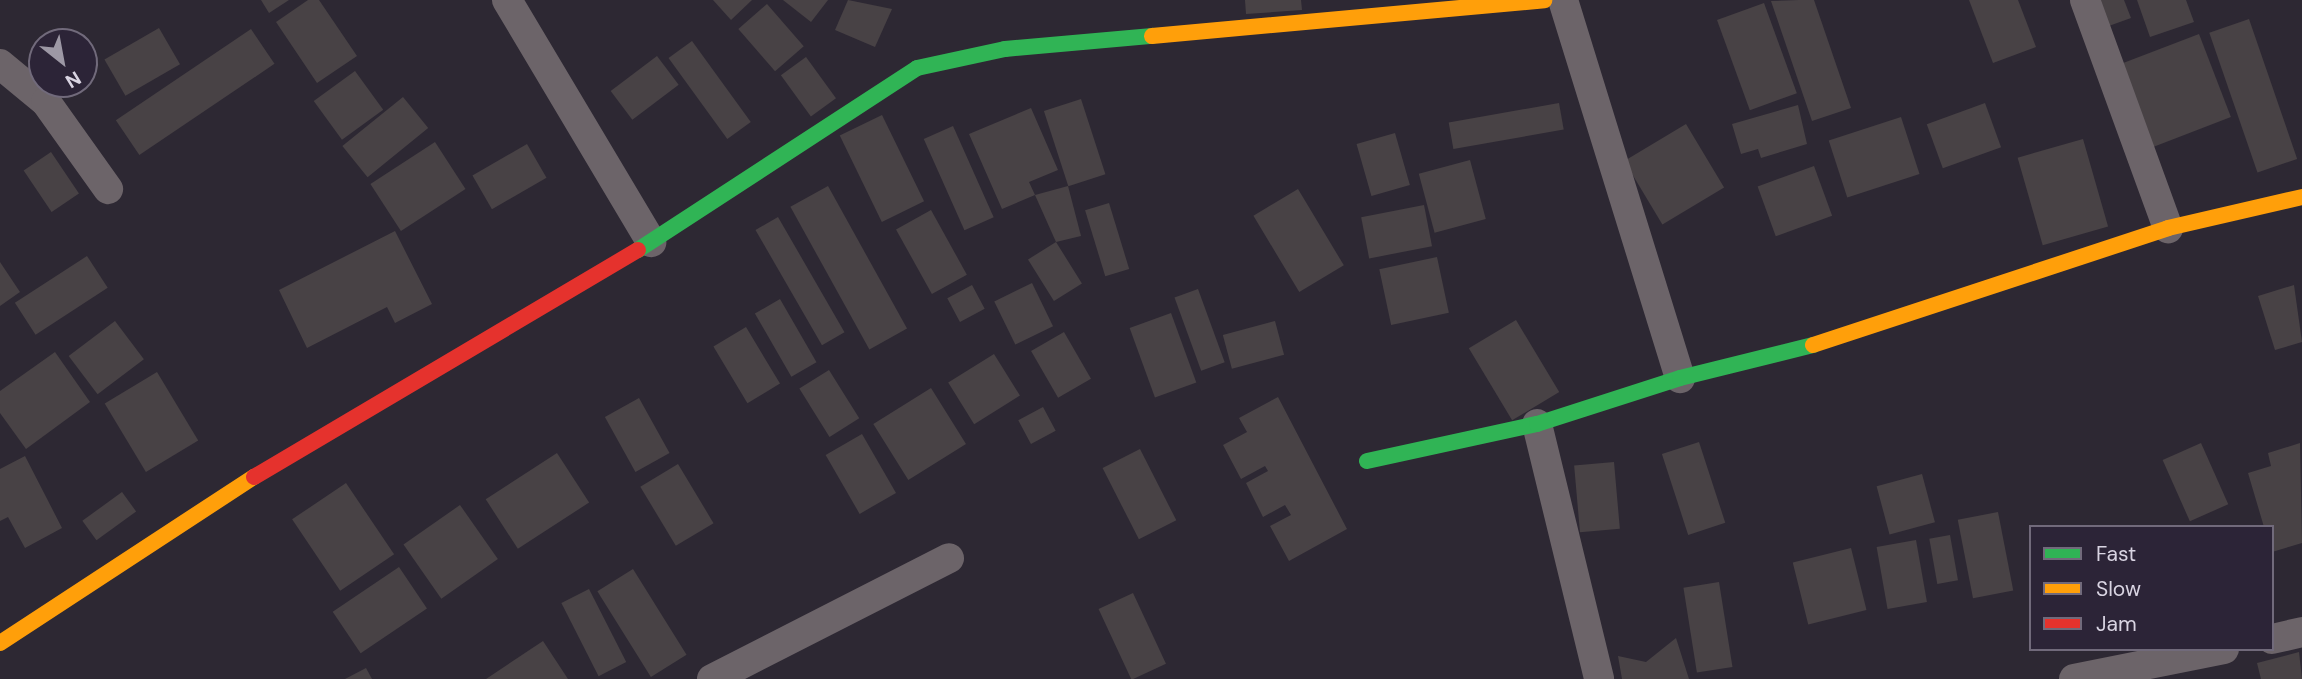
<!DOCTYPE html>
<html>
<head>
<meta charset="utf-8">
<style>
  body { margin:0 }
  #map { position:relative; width:2302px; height:679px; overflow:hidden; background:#2d2833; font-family:"DM Sans",sans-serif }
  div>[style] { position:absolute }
  .building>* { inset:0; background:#484245; transform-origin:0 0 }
  .street>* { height:30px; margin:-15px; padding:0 15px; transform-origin:15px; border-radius:15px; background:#6c6469 }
  .fast>* { height:16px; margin:-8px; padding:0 8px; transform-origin:8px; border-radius:8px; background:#30b455 }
  .slow>* { height:16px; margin:-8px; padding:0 8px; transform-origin:8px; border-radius:8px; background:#ff9f0a }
  .jam>* { height:16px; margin:-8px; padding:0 8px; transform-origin:8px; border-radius:8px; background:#e5322d }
  span { translate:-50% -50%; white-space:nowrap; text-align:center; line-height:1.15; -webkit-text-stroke:5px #2c2437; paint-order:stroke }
  .legend { position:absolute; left:2029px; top:525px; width:245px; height:126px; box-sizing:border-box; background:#2c2437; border:2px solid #716a7b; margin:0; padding:9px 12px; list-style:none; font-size:21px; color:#d9d4e2 }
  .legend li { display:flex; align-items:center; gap:14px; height:35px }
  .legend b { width:35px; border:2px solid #716a7b }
  .north { position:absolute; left:28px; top:28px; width:70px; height:70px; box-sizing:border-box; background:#2c2437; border:2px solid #716a7b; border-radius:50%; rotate:149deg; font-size:19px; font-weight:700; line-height:28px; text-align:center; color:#d9d4e2 }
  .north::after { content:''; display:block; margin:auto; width:24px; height:32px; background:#9d98a5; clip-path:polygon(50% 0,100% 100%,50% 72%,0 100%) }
</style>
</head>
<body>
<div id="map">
  <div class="building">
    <div style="clip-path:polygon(261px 0,289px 0,269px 13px)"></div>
    <div style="clip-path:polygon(308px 0,319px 0,357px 56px,317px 83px,276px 22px)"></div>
    <div style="clip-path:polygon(713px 0,752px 0,731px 20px)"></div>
    <div style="clip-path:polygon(783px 0,828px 0,811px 22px)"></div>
    <div style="clip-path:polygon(848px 0,892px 9px,875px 47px,835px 30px)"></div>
    <div style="clip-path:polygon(1245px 0,1301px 0,1302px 10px,1246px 14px)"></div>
    <div style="clip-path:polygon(1799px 0,1814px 0,1851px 108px,1812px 121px,1771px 1px)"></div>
    <div style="clip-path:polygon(1969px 0,2018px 0,2036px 47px,1993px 63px)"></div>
    <div style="clip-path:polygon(2096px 0,2124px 0,2131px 18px,2106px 27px)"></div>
    <div style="clip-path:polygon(2137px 0,2186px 0,2194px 22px,2150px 37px)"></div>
    <div style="left:1764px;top:3px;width:96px;height:50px;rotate:70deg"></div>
    <div style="left:767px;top:4px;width:56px;height:38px;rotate:49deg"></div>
    <div style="left:2249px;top:19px;width:148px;height:42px;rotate:71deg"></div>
    <div style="left:159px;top:28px;width:42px;height:63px;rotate:60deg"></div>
    <div style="left:251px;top:29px;width:42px;height:163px;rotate:56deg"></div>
    <div style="left:2199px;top:34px;width:89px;height:84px;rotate:69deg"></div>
    <div style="left:692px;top:41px;width:100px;height:29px;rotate:54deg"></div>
    <div style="left:657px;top:56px;width:36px;height:58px;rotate:53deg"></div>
    <div style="left:806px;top:57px;width:51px;height:31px;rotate:54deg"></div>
    <div style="left:355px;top:71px;width:48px;height:51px;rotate:54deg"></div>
    <div style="left:403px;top:97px;width:40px;height:78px;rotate:51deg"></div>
    <div style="left:1081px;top:99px;width:79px;height:39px;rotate:72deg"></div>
    <div style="left:1559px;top:103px;width:27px;height:112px;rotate:80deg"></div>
    <div style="left:1985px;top:103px;width:47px;height:62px;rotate:70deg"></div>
    <div style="clip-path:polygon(1798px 105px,1807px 144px,1761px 158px,1758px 149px,1741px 154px,1732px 124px)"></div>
    <div style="clip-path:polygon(1031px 108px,1058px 170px,1029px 182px,1035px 195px,1002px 209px,969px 134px)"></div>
    <div style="left:882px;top:115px;width:96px;height:47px;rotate:64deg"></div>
    <div style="left:1901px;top:117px;width:60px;height:76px;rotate:72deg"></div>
    <div style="left:1686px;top:124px;width:74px;height:72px;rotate:59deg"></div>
    <div style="left:953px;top:126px;width:100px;height:32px;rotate:66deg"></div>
    <div style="left:1395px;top:133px;width:54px;height:40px;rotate:74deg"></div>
    <div style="left:2083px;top:139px;width:91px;height:68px;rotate:74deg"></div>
    <div style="left:435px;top:142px;width:56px;height:77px;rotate:57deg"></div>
    <div style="left:527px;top:144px;width:39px;height:63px;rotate:60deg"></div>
    <div style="left:51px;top:152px;width:50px;height:33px;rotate:56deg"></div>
    <div style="left:1470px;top:160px;width:61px;height:53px;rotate:75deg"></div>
    <div style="left:1814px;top:166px;width:53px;height:60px;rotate:70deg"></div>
    <div style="left:828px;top:186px;width:163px;height:43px;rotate:61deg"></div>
    <div style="clip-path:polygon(1068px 186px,1081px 236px,1056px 242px,1035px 195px)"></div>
    <div style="left:1298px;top:189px;width:89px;height:52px;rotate:59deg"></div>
    <div style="left:1109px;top:203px;width:69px;height:25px;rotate:73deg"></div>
    <div style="left:1424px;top:205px;width:42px;height:64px;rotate:79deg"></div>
    <div style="left:931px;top:210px;width:74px;height:40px;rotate:61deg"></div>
    <div style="left:778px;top:217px;width:133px;height:26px;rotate:60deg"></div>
    <div style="clip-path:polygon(395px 231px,432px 304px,395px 323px,387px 307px,307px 348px,279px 290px)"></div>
    <div style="left:1056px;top:242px;width:49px;height:33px;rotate:58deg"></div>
    <div style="left:87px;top:256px;width:38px;height:86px;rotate:57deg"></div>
    <div style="left:1437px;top:257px;width:57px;height:59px;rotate:78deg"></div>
    <div style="clip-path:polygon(0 262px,20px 292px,0 306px)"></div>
    <div style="left:1032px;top:283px;width:48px;height:42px;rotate:64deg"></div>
    <div style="left:972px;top:285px;width:27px;height:28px;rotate:62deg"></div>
    <div style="clip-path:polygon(2294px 285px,2302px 342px,2275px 350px,2258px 296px)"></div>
    <div style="left:1198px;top:289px;width:78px;height:25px;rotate:70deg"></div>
    <div style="left:780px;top:299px;width:73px;height:29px;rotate:60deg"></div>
    <div style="left:1171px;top:313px;width:74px;height:44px;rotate:70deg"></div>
    <div style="left:1516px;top:320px;width:84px;height:55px;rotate:59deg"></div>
    <div style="left:115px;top:321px;width:48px;height:58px;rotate:53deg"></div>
    <div style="left:1275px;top:321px;width:35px;height:54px;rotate:75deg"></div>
    <div style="left:746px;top:327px;width:66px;height:38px;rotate:59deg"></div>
    <div style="left:1064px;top:332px;width:54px;height:38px;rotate:60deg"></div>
    <div style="clip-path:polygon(55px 352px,90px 402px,26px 449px,0 413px,0 391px)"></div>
    <div style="left:994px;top:354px;width:49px;height:54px;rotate:58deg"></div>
    <div style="left:829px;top:370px;width:57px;height:35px;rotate:58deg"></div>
    <div style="left:157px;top:372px;width:80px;height:61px;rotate:59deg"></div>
    <div style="left:931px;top:388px;width:66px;height:68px;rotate:58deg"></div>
    <div style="clip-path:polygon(1278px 397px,1347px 529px,1289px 561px,1270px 526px,1291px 515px,1285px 505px,1263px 517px,1246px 483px,1268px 471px,1265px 466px,1241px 479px,1223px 445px,1247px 432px,1239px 418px)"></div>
    <div style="left:639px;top:398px;width:63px;height:39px;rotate:61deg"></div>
    <div style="left:1043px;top:407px;width:27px;height:28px;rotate:62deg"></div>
    <div style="left:862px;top:434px;width:68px;height:42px;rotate:60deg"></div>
    <div style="left:1699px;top:442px;width:85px;height:39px;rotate:72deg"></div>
    <div style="left:2201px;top:443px;width:67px;height:42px;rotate:66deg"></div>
    <div style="clip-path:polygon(2300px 443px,2302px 543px,2272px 552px,2272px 527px,2264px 527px,2248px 473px,2271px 466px,2268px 453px)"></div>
    <div style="left:1140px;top:449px;width:80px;height:42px;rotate:63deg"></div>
    <div style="left:557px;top:453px;width:59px;height:85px;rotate:57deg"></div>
    <div style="clip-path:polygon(25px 456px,62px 528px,25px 548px,8px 517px,0 521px,0 469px)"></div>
    <div style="left:1614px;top:462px;width:67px;height:40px;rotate:85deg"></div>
    <div style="left:678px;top:464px;width:69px;height:44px;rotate:59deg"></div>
    <div style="left:1922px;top:474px;width:50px;height:47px;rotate:75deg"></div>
    <div style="left:346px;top:483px;width:86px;height:65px;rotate:56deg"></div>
    <div style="left:122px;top:492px;width:24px;height:49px;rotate:54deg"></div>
    <div style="left:460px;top:505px;width:66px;height:69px;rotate:55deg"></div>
    <div style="left:1998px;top:512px;width:80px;height:41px;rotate:79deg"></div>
    <div style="left:1950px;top:535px;width:46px;height:21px;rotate:80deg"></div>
    <div style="left:1916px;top:540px;width:63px;height:40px;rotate:80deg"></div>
    <div style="left:1851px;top:548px;width:64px;height:60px;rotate:76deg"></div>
    <div style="left:399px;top:567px;width:50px;height:80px;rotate:56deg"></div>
    <div style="left:633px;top:569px;width:101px;height:42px;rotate:58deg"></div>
    <div style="left:1719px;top:582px;width:86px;height:36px;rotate:81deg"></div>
    <div style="left:589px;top:589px;width:82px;height:31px;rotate:63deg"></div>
    <div style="left:1133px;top:593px;width:78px;height:38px;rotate:65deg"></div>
    <div style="clip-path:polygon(1676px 638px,1689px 679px,1622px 679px,1618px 656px,1646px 662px)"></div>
    <div style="clip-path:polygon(543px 641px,568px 679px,486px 679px)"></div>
    <div style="clip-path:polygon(2299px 652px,2302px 679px,2261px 679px,2257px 663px)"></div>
    <div style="clip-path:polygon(366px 668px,372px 679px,345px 679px)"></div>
  </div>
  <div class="street">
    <div style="left:507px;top:0;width:282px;rotate:59.2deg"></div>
    <div style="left:1563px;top:0;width:396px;rotate:72.8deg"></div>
    <div style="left:2085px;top:0;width:243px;rotate:70deg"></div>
    <div style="left:0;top:64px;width:60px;rotate:39.6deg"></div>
    <div style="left:46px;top:102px;width:107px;rotate:54.5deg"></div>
    <div style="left:1537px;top:424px;width:262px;rotate:76.3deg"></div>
    <div style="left:2272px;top:639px;width:31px;rotate:-13deg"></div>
    <div style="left:712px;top:679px;width:266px;rotate:-27deg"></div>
    <div style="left:2074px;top:679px;width:153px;rotate:-11.3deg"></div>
  </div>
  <div class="fast">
    <div style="left:638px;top:250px;width:333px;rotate:-33.1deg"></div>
    <div style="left:917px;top:68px;width:90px;rotate:-12.2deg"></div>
    <div style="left:1005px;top:49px;width:148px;rotate:-5.1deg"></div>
    <div style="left:1367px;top:461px;width:174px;rotate:-12.3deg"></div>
    <div style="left:1537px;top:424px;width:150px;rotate:-17.8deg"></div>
    <div style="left:1680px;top:378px;width:137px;rotate:-13.9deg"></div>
  </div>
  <div class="slow">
    <div style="left:1152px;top:36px;width:394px;rotate:-5.2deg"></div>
    <div style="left:1813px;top:345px;width:374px;rotate:-18.2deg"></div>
    <div style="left:2168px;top:228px;width:138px;rotate:-13deg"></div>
    <div style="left:0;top:643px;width:303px;rotate:-33.2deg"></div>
  </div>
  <div class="jam">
    <div style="left:254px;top:477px;width:446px;rotate:-30.6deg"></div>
  </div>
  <ul class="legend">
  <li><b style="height:9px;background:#30b455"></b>Fast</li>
  <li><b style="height:9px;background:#ff9f0a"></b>Slow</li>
  <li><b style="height:9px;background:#e5322d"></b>Jam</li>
  </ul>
  <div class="north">N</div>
</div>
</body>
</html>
